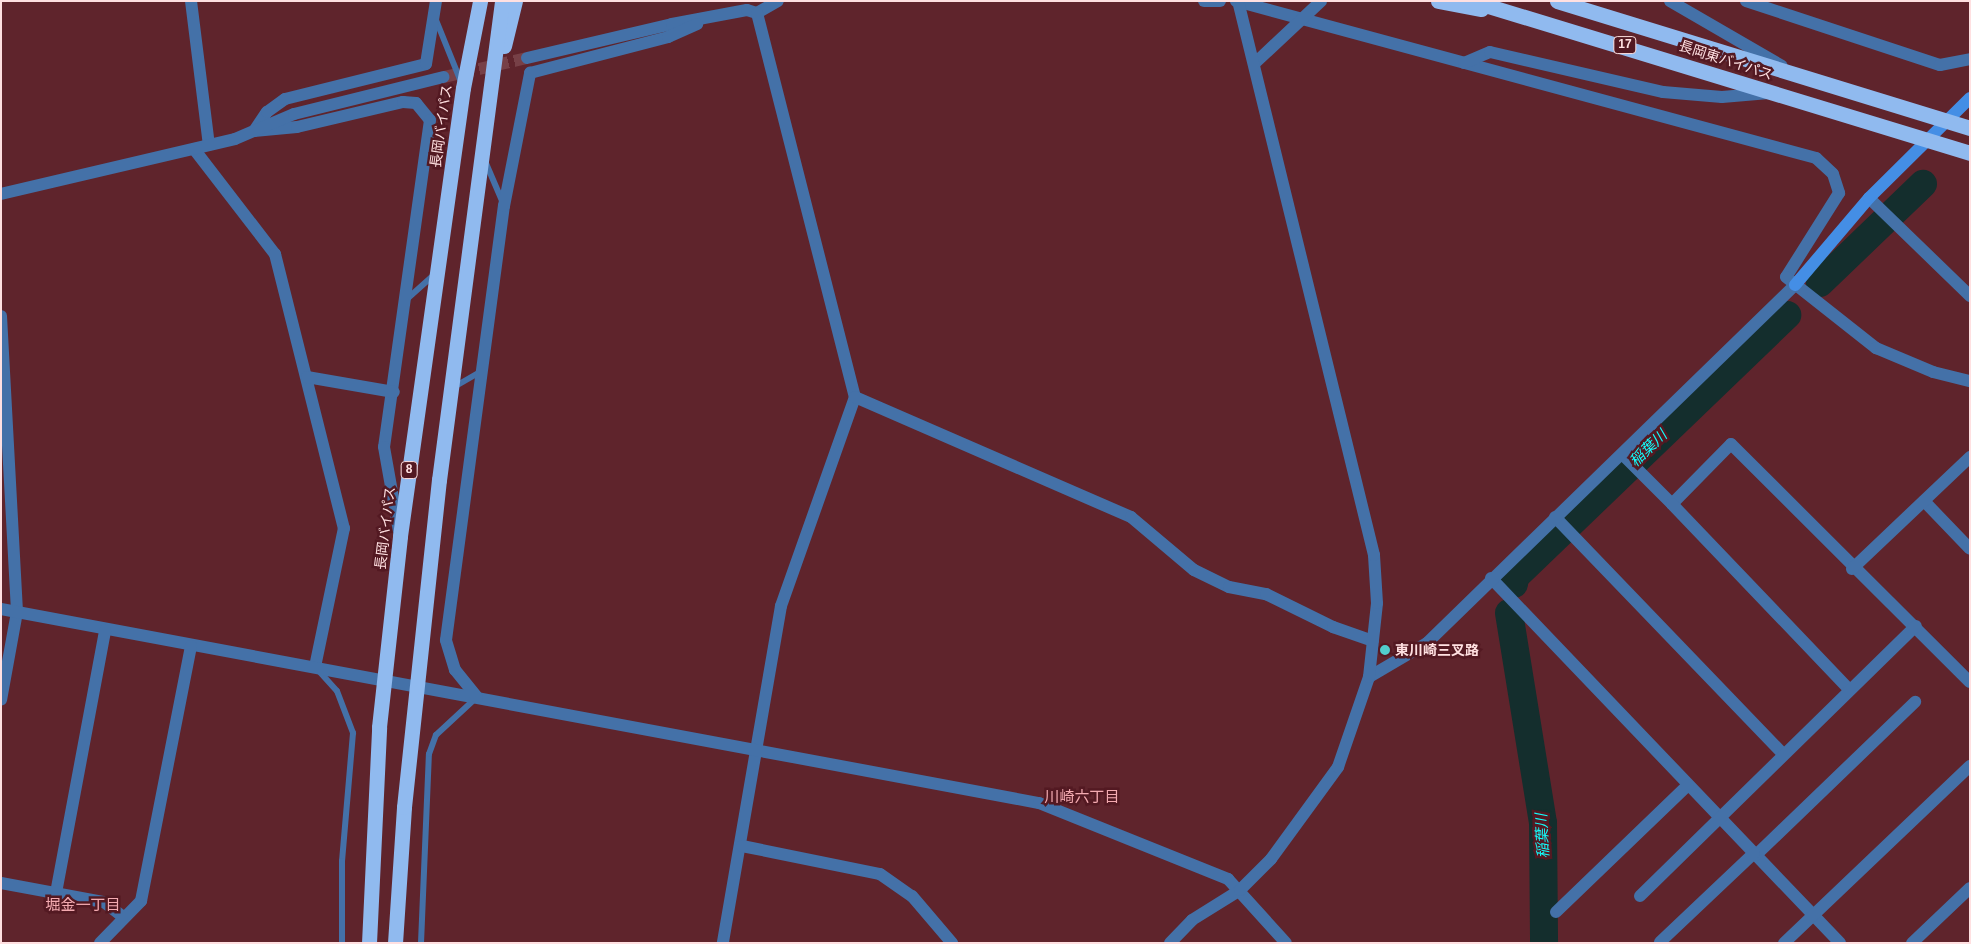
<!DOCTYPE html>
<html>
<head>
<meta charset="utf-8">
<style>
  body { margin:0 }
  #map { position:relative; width:1971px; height:944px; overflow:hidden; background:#5f242c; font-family:Arial,"Noto Sans JP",sans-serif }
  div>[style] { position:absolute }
  .river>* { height:28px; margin:-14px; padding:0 14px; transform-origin:14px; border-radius:14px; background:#142e2d }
  .street-tunnel>* { height:12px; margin-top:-6px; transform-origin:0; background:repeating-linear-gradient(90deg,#774047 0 12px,transparent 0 18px) }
  .lane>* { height:6px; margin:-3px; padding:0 3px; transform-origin:3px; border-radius:3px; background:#4471a8 }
  .street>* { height:12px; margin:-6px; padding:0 6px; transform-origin:6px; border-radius:6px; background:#4471a8 }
  .secondary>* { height:12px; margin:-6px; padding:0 6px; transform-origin:6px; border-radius:6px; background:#448ee5 }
  .highway>* { height:15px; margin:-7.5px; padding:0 7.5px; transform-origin:7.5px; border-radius:7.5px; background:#90baef }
  .dots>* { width:14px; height:14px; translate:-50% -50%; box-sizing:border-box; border:2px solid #531922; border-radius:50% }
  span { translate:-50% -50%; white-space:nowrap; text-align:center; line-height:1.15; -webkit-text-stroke:5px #531922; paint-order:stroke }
  .shield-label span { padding:1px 4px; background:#531922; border:1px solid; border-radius:4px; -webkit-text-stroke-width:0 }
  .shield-label { font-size:12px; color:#ffe0e1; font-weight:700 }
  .street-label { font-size:14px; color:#ffe0e1 }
  .poi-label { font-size:14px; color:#ffe0e1; font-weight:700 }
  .left { translate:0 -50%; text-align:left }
  .water-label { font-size:15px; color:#12fdfb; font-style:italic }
  .neighbourhood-label { font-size:15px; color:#f4abb1 }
  .frame { position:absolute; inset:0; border:2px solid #ffe0e1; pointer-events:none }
</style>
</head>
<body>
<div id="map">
  <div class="river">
    <div style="left:1820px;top:283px;width:143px;rotate:-43.9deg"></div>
    <div style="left:1514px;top:584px;width:7px;rotate:-82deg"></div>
    <div style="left:1515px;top:577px;width:378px;rotate:-43.9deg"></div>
    <div style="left:1509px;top:613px;width:213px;rotate:80.8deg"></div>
    <div style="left:1543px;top:823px;width:120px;rotate:89.5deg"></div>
  </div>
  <div class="street-tunnel">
    <div style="left:444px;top:77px;width:85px;rotate:-12.9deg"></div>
  </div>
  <div class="lane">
    <div style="left:436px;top:20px;width:67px;rotate:68deg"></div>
    <div style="left:485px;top:161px;width:46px;rotate:66.8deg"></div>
    <div style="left:407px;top:299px;width:36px;rotate:-42deg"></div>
    <div style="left:454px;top:387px;width:30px;rotate:-30deg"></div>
    <div style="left:318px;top:670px;width:28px;rotate:48deg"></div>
    <div style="left:337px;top:691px;width:45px;rotate:69.1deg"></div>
    <div style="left:353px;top:733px;width:128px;rotate:94.9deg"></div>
    <div style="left:342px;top:861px;width:82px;rotate:90deg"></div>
    <div style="left:421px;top:943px;width:189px;rotate:-87.6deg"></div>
    <div style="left:429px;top:754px;width:20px;rotate:-70deg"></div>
    <div style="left:436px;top:735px;width:54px;rotate:-42.8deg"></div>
  </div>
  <div class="street">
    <div style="left:191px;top:1px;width:145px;rotate:82.9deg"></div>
    <div style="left:1204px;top:1px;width:16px"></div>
    <div style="left:1236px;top:1px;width:601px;rotate:15.15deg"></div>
    <div style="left:1816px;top:158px;width:23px;rotate:43deg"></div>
    <div style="left:1833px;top:174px;width:20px;rotate:72deg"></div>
    <div style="left:1839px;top:193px;width:99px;rotate:122.2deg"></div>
    <div style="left:1786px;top:277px;width:115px;rotate:38.3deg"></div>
    <div style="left:1876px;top:348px;width:62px;rotate:22.8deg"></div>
    <div style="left:1933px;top:372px;width:38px;rotate:14deg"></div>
    <div style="left:1670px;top:1px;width:129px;rotate:30.1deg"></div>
    <div style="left:1746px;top:1px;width:204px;rotate:18.3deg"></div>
    <div style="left:1940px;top:65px;width:31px;rotate:-11deg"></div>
    <div style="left:757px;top:13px;width:24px;rotate:-30deg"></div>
    <div style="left:527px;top:58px;width:149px;rotate:-13.2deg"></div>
    <div style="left:672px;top:24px;width:76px;rotate:-10.6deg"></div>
    <div style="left:747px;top:10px;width:10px;rotate:17deg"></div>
    <div style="left:757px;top:13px;width:396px;rotate:75.7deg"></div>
    <div style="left:855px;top:397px;width:222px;rotate:109.5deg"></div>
    <div style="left:781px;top:606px;width:342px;rotate:99.8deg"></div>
    <div style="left:1464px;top:63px;width:28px;rotate:-23deg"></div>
    <div style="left:1490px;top:52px;width:178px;rotate:13deg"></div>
    <div style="left:1663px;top:92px;width:59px;rotate:4.8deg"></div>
    <div style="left:1722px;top:97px;width:47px;rotate:-4.9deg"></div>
    <div style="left:1254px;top:64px;width:92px;rotate:-43.2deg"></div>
    <div style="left:254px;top:131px;width:43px;rotate:-5.3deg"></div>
    <div style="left:297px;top:127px;width:109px;rotate:-13.3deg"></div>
    <div style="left:403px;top:102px;width:13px;rotate:4deg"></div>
    <div style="left:416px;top:103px;width:22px;rotate:51deg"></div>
    <div style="left:430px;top:120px;width:330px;rotate:98deg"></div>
    <div style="left:384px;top:447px;width:85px;rotate:79.9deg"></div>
    <div style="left:254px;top:131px;width:23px;rotate:-56deg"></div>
    <div style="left:267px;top:112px;width:22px;rotate:-36deg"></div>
    <div style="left:285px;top:99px;width:145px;rotate:-13.9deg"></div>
    <div style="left:426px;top:64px;width:64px;rotate:-81deg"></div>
    <div style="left:194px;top:149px;width:133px;rotate:52.4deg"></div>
    <div style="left:275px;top:254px;width:283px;rotate:75.9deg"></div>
    <div style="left:344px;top:528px;width:142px;rotate:101.8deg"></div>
    <div style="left:1px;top:194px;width:240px;rotate:-13.2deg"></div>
    <div style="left:235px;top:139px;width:64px;rotate:-23deg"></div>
    <div style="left:294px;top:114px;width:154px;rotate:-13.9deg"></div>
    <div style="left:1869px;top:198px;width:141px;rotate:44.1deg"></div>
    <div style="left:1px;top:316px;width:296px;rotate:86.9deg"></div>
    <div style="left:17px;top:612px;width:89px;rotate:100.3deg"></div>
    <div style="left:307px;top:377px;width:88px;rotate:9.8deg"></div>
    <div style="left:855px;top:397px;width:301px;rotate:23.5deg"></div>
    <div style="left:1131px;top:517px;width:82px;rotate:40.1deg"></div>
    <div style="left:1194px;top:570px;width:39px;rotate:26deg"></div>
    <div style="left:1229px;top:587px;width:38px;rotate:11deg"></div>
    <div style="left:1266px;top:594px;width:75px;rotate:26.2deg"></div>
    <div style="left:1333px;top:627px;width:42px;rotate:19.3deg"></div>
    <div style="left:1623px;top:455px;width:69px;rotate:45deg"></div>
    <div style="left:1672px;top:504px;width:84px;rotate:-45.5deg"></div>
    <div style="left:1731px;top:444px;width:337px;rotate:44.9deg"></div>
    <div style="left:1924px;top:501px;width:66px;rotate:46.2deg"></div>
    <div style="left:1672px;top:504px;width:257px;rotate:46.3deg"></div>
    <div style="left:1555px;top:517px;width:327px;rotate:46.1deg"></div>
    <div style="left:1852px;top:569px;width:163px;rotate:-43.5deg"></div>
    <div style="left:1491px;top:578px;width:505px;rotate:46.28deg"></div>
    <div style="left:1px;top:609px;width:1056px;rotate:10.59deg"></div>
    <div style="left:1039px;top:803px;width:204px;rotate:21.9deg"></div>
    <div style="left:1228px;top:879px;width:86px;rotate:47.8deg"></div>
    <div style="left:1369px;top:677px;width:67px;rotate:-30.4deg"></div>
    <div style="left:1427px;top:643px;width:513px;rotate:-44.21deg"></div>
    <div style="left:477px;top:697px;width:35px;rotate:-129deg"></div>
    <div style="left:455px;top:670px;width:31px;rotate:-107deg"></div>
    <div style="left:446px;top:640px;width:438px;rotate:-82.4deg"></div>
    <div style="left:504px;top:206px;width:136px;rotate:-78.9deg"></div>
    <div style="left:530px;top:73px;width:143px;rotate:-14.6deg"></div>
    <div style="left:668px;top:37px;width:32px;rotate:-24deg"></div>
    <div style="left:742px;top:846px;width:141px;rotate:11.5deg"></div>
    <div style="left:880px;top:874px;width:39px;rotate:35deg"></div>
    <div style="left:912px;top:896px;width:62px;rotate:49.6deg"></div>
    <div style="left:1756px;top:855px;width:221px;rotate:-43.9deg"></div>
    <div style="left:1px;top:883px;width:105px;rotate:10.5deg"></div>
    <div style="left:104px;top:902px;width:24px;rotate:38deg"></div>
    <div style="left:56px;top:893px;width:267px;rotate:-79.4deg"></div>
    <div style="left:1640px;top:896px;width:386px;rotate:-44.4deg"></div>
    <div style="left:1556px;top:912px;width:183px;rotate:-43.9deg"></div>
    <div style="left:1660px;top:942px;width:129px;rotate:-43.4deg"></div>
    <div style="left:100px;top:943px;width:59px;rotate:-45.7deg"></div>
    <div style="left:141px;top:901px;width:260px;rotate:-78.9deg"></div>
    <div style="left:1170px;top:943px;width:32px;rotate:-46deg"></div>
    <div style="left:1192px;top:920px;width:57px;rotate:-32deg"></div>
    <div style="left:1240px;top:890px;width:44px;rotate:-45deg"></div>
    <div style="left:1271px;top:859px;width:114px;rotate:-53.9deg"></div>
    <div style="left:1338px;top:767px;width:95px;rotate:-71deg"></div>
    <div style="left:1369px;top:677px;width:74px;rotate:-83.8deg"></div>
    <div style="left:1377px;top:603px;width:48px;rotate:-93.6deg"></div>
    <div style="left:1374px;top:555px;width:570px;rotate:-103.79deg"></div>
    <div style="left:1784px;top:943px;width:257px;rotate:-43.6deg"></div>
    <div style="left:1912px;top:943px;width:80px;rotate:-43.5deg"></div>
  </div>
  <div class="secondary">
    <div style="left:1795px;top:285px;width:114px;rotate:-49.6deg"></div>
    <div style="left:1869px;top:198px;width:142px;rotate:-44.7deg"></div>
  </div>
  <div class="highway">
    <div style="left:1438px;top:1px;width:44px;rotate:10.5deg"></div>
    <div style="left:1472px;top:1px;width:521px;rotate:16.97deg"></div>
    <div style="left:1557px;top:1px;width:432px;rotate:17.1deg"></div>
    <div style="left:504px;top:46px;width:46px;rotate:-76.3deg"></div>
    <div style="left:369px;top:943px;width:216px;rotate:-87.3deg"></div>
    <div style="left:379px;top:727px;width:192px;rotate:-83.7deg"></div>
    <div style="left:400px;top:536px;width:452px;rotate:-82deg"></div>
    <div style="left:463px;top:88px;width:89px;rotate:-78.9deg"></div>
    <div style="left:395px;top:943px;width:136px;rotate:-86.2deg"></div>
    <div style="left:404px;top:807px;width:329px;rotate:-83.9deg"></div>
    <div style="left:439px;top:480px;width:483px;rotate:-82.5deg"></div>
  </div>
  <div class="dots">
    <div style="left:1385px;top:650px;background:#52cdcc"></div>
  </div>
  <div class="shield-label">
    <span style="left:1625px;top:45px">17</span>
    <span style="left:409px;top:470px">8</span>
  </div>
  <div class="street-label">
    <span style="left:1726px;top:60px;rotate:18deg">長岡東バイパス</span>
    <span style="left:441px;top:126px;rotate:-82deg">長岡バイパス</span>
    <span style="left:385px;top:528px;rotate:-83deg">長岡バイパス</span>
  </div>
  <div class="poi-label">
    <span class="left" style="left:1395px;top:650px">東川崎三叉路</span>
  </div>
  <div class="water-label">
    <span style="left:1648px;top:448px;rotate:-44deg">稲葉川</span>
    <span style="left:1542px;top:836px;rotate:-93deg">稲葉川</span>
  </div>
  <div class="neighbourhood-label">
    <span style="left:1082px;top:797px">川崎六丁目</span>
    <span style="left:83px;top:905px">堀金一丁目</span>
  </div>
  <div class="frame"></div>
</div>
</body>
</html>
